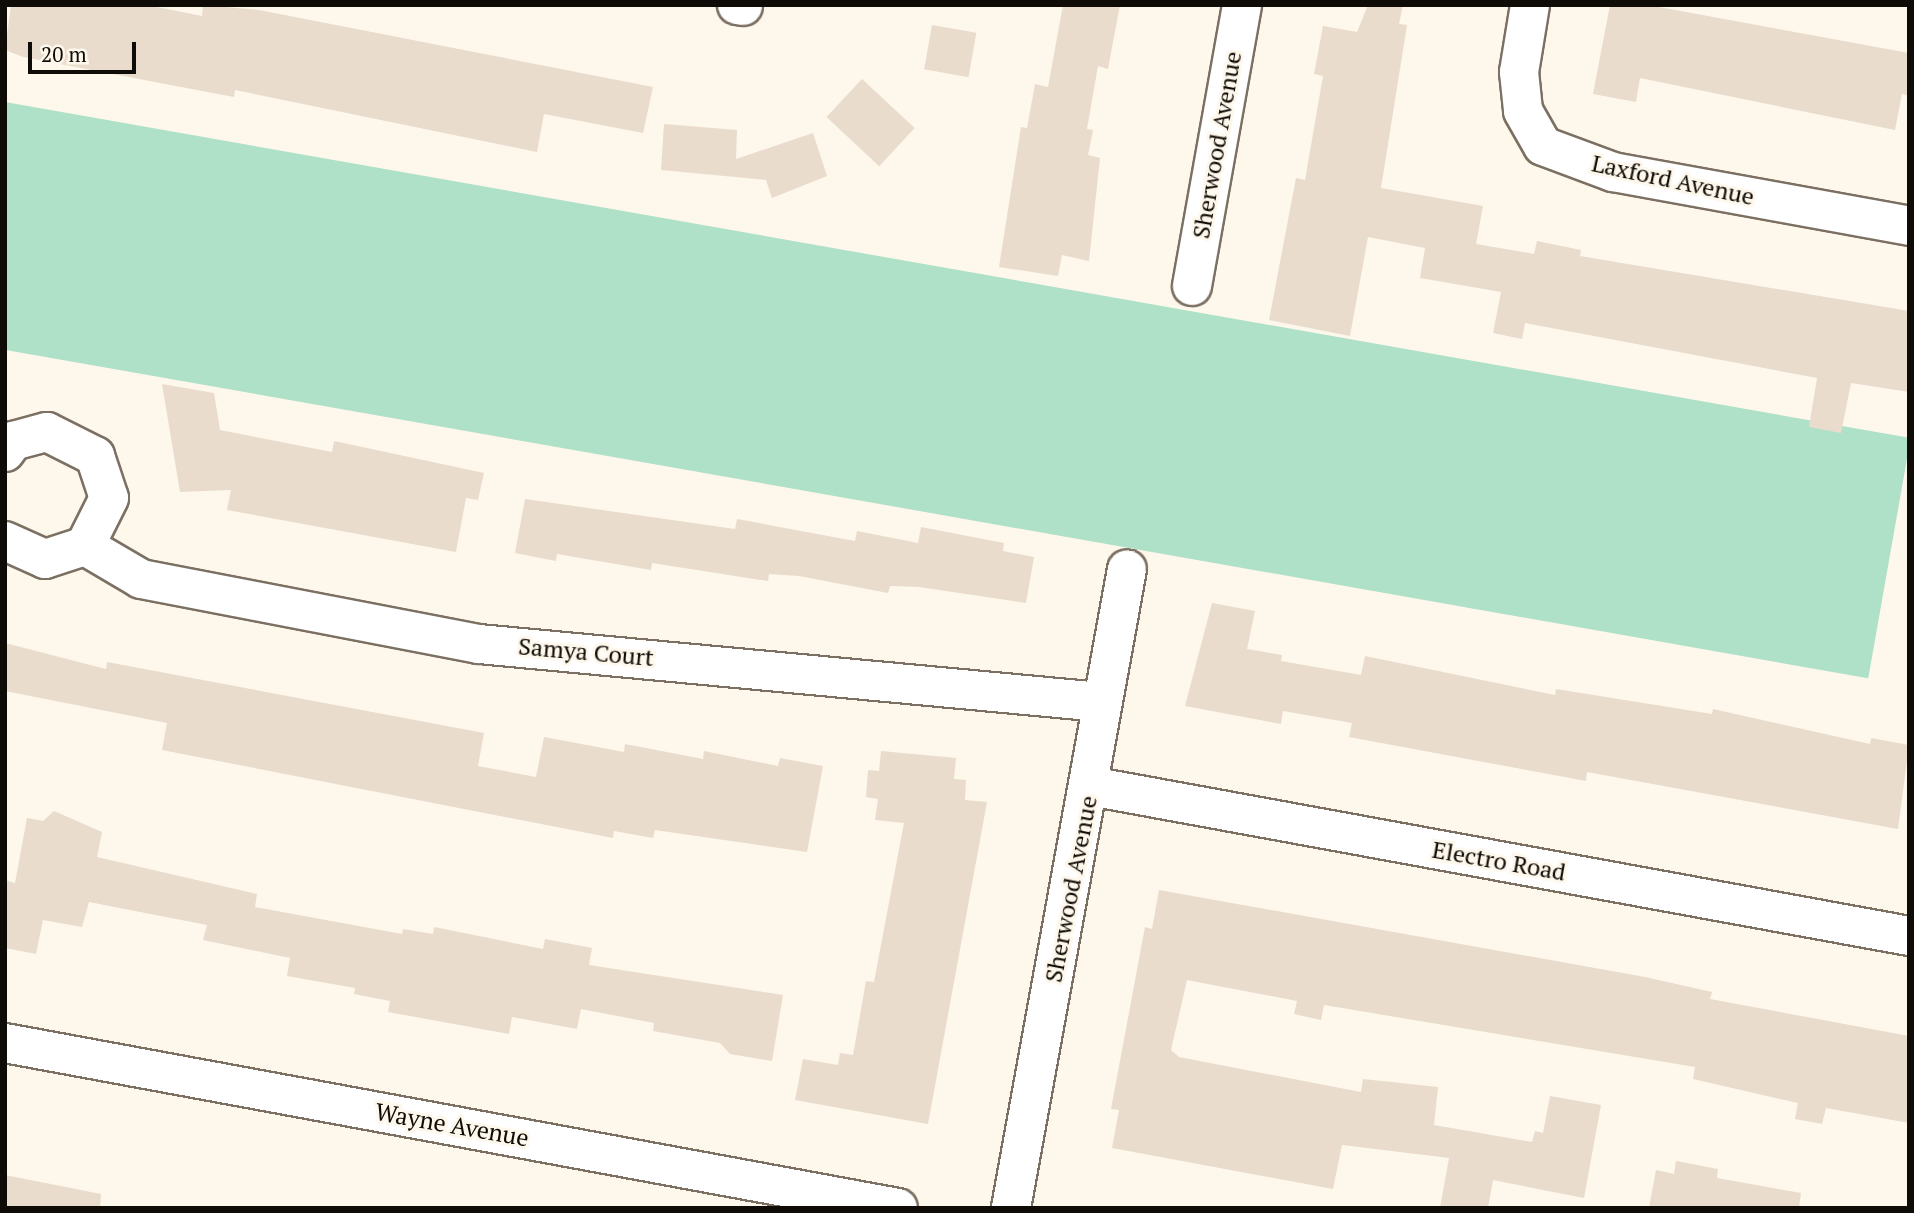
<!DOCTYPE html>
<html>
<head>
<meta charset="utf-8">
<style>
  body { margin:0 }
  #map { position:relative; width:1914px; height:1213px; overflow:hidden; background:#fef7ec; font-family:"PT Serif",serif }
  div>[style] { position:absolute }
  .green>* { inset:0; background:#afe0c8; transform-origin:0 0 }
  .building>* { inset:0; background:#e9dccc; transform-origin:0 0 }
  .roads { filter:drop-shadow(2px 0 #7b7062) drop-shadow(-2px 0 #7b7062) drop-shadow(0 2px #7b7062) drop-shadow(0 -2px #7b7062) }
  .minor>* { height:38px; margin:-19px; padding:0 19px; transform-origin:19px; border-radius:19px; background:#fff }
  span { translate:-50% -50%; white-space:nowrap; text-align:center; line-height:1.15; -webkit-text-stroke:6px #fef7ec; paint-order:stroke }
  .street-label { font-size:24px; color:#0f0b06 }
  .frame { position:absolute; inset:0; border:7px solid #0f0b06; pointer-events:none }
  .scale { position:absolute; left:28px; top:42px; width:108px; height:32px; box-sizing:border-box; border:4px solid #0f0b06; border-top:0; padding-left:9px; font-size:21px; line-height:24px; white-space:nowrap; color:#0f0b06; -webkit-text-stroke:5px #fef7ec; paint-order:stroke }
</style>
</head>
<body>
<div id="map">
  <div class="green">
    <div style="left:5px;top:102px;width:1935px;height:244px;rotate:10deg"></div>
  </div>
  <div class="building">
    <div style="clip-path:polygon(11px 5px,147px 5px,202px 16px,203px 5px,259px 10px,653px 87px,643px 133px,544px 114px,537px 152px,235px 90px,234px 97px,23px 57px,5px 50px)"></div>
    <div style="clip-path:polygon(1063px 5px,1120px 5px,1108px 69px,1098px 66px,1087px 129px,1093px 130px,1088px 155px,1100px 158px,1089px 261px,1062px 255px,1058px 276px,999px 267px,1021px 127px,1027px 128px,1035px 84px,1048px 87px)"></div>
    <div style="clip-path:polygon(1368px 5px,1403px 5px,1399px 24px,1407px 25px,1381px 188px,1483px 206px,1476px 244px,1534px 254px,1537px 241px,1581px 250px,1580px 256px,1909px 311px,1909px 392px,1851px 383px,1841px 433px,1809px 427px,1817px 378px,1525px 323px,1522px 339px,1493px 333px,1501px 292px,1420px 278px,1425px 248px,1368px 237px,1350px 336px,1269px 320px,1296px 178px,1305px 180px,1323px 76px,1314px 74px,1323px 26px,1357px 32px)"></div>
    <div style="clip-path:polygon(1610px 5px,1648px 5px,1909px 53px,1909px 96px,1902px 94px,1895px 130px,1640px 78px,1636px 102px,1593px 94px)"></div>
    <div style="left:932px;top:25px;width:45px;height:45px;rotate:10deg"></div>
    <div style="left:862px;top:79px;width:72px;height:52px;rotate:43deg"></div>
    <div style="clip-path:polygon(664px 124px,737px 130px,736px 159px,813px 133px,827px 176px,772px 198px,766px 180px,661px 170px)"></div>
    <div style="clip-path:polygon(162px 384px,214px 393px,220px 430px,332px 452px,334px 441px,484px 473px,478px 500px,466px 498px,456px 552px,227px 510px,231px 490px,180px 492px)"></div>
    <div style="clip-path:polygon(525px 499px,735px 529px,737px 519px,855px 541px,857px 531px,918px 543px,921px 527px,1004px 543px,1003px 551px,1034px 557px,1026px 603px,919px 587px,890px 586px,888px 593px,799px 576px,769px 574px,768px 581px,652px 563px,651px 570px,557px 554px,556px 561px,515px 553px)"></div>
    <div style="clip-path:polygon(1212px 603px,1255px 611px,1247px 649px,1282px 655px,1281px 661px,1361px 675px,1365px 656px,1555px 695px,1556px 689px,1712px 714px,1713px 709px,1870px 744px,1871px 738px,1909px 745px,1898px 829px,1587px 772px,1586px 781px,1349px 737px,1352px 723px,1283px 711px,1281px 724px,1185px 706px)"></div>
    <div style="clip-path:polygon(5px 643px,106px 669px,107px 662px,484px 733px,478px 766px,536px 777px,544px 737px,624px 752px,625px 744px,703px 759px,704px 751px,778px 766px,780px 758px,823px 766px,807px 852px,655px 830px,653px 838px,614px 831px,613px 838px,162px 750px,167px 723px,5px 691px)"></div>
    <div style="clip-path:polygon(881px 751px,956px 758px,954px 779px,966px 780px,965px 800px,987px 802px,928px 1124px,795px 1100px,803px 1059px,838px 1065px,840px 1053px,853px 1055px,866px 981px,874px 982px,904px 823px,875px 820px,878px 799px,866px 797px,868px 770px,879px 771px)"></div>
    <div style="clip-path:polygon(54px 811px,102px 832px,97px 857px,257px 894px,255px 907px,402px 934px,403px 929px,433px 934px,434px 927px,543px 949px,545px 939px,592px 948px,589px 965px,783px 995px,772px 1061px,730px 1054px,720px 1043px,653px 1031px,654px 1023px,581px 1009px,577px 1029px,512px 1017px,509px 1034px,388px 1012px,390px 1001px,354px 994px,355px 988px,287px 976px,290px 958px,203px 940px,207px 925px,89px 902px,82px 927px,43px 920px,36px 954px,5px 948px,5px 880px,15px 883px,27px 818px,43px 821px)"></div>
    <div style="clip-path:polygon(1159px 890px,1645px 977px,1712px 992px,1710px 999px,1909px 1036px,1909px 1123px,1826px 1108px,1822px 1124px,1795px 1119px,1798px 1103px,1693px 1079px,1695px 1067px,1324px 1005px,1321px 1020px,1294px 1014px,1297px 1001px,1187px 980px,1171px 1050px,1179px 1057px,1361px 1092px,1363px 1079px,1438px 1087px,1434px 1125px,1532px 1142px,1535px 1131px,1543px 1133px,1550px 1096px,1601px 1105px,1584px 1198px,1493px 1180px,1488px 1208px,1440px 1208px,1449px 1158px,1342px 1145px,1333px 1189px,1112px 1148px,1119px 1110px,1111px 1109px,1145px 927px,1152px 929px)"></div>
    <div style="clip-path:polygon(1676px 1161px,1718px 1169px,1717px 1178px,1801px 1193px,1799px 1208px,1649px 1208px,1656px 1170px,1674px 1174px)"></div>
    <div style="clip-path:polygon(5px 1175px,101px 1194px,100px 1208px,5px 1208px)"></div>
  </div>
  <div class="roads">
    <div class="minor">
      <div style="left:737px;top:5px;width:6px;rotate:9deg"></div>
      <div style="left:1530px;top:5px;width:68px;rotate:99.3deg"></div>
      <div style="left:1519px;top:72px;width:39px;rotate:84deg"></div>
      <div style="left:1523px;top:111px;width:40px;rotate:60.3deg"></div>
      <div style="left:1543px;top:146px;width:75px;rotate:20.4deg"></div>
      <div style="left:1613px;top:172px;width:301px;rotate:10.3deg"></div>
      <div style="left:1192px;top:286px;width:285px;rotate:-79.9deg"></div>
      <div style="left:5px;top:452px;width:14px;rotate:-54deg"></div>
      <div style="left:13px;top:441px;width:35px;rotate:-15deg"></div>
      <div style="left:47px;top:432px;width:54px;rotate:26.6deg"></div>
      <div style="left:95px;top:456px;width:44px;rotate:71.6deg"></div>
      <div style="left:109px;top:498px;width:54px;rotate:116.6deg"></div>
      <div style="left:85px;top:546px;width:42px;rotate:162deg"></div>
      <div style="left:45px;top:559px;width:44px;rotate:-155.8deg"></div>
      <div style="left:85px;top:546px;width:65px;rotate:30.5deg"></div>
      <div style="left:141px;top:579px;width:344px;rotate:10.9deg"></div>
      <div style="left:479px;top:644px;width:625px;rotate:5.33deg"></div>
      <div style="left:1090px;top:786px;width:833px;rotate:10.38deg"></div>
      <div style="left:5px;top:1043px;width:908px;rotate:10.47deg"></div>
      <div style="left:1011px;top:1208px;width:649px;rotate:-79.71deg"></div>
    </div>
  </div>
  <div class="street-label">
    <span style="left:1217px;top:145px;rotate:-80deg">Sherwood Avenue</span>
    <span style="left:1673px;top:180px;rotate:12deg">Laxford Avenue</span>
    <span style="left:586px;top:652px;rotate:5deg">Samya Court</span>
    <span style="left:1499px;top:861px;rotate:10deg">Electro Road</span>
    <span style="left:1071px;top:889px;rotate:-79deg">Sherwood Avenue</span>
    <span style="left:452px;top:1125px;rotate:10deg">Wayne Avenue</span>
  </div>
  <div class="frame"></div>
  <div class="scale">20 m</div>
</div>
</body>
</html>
